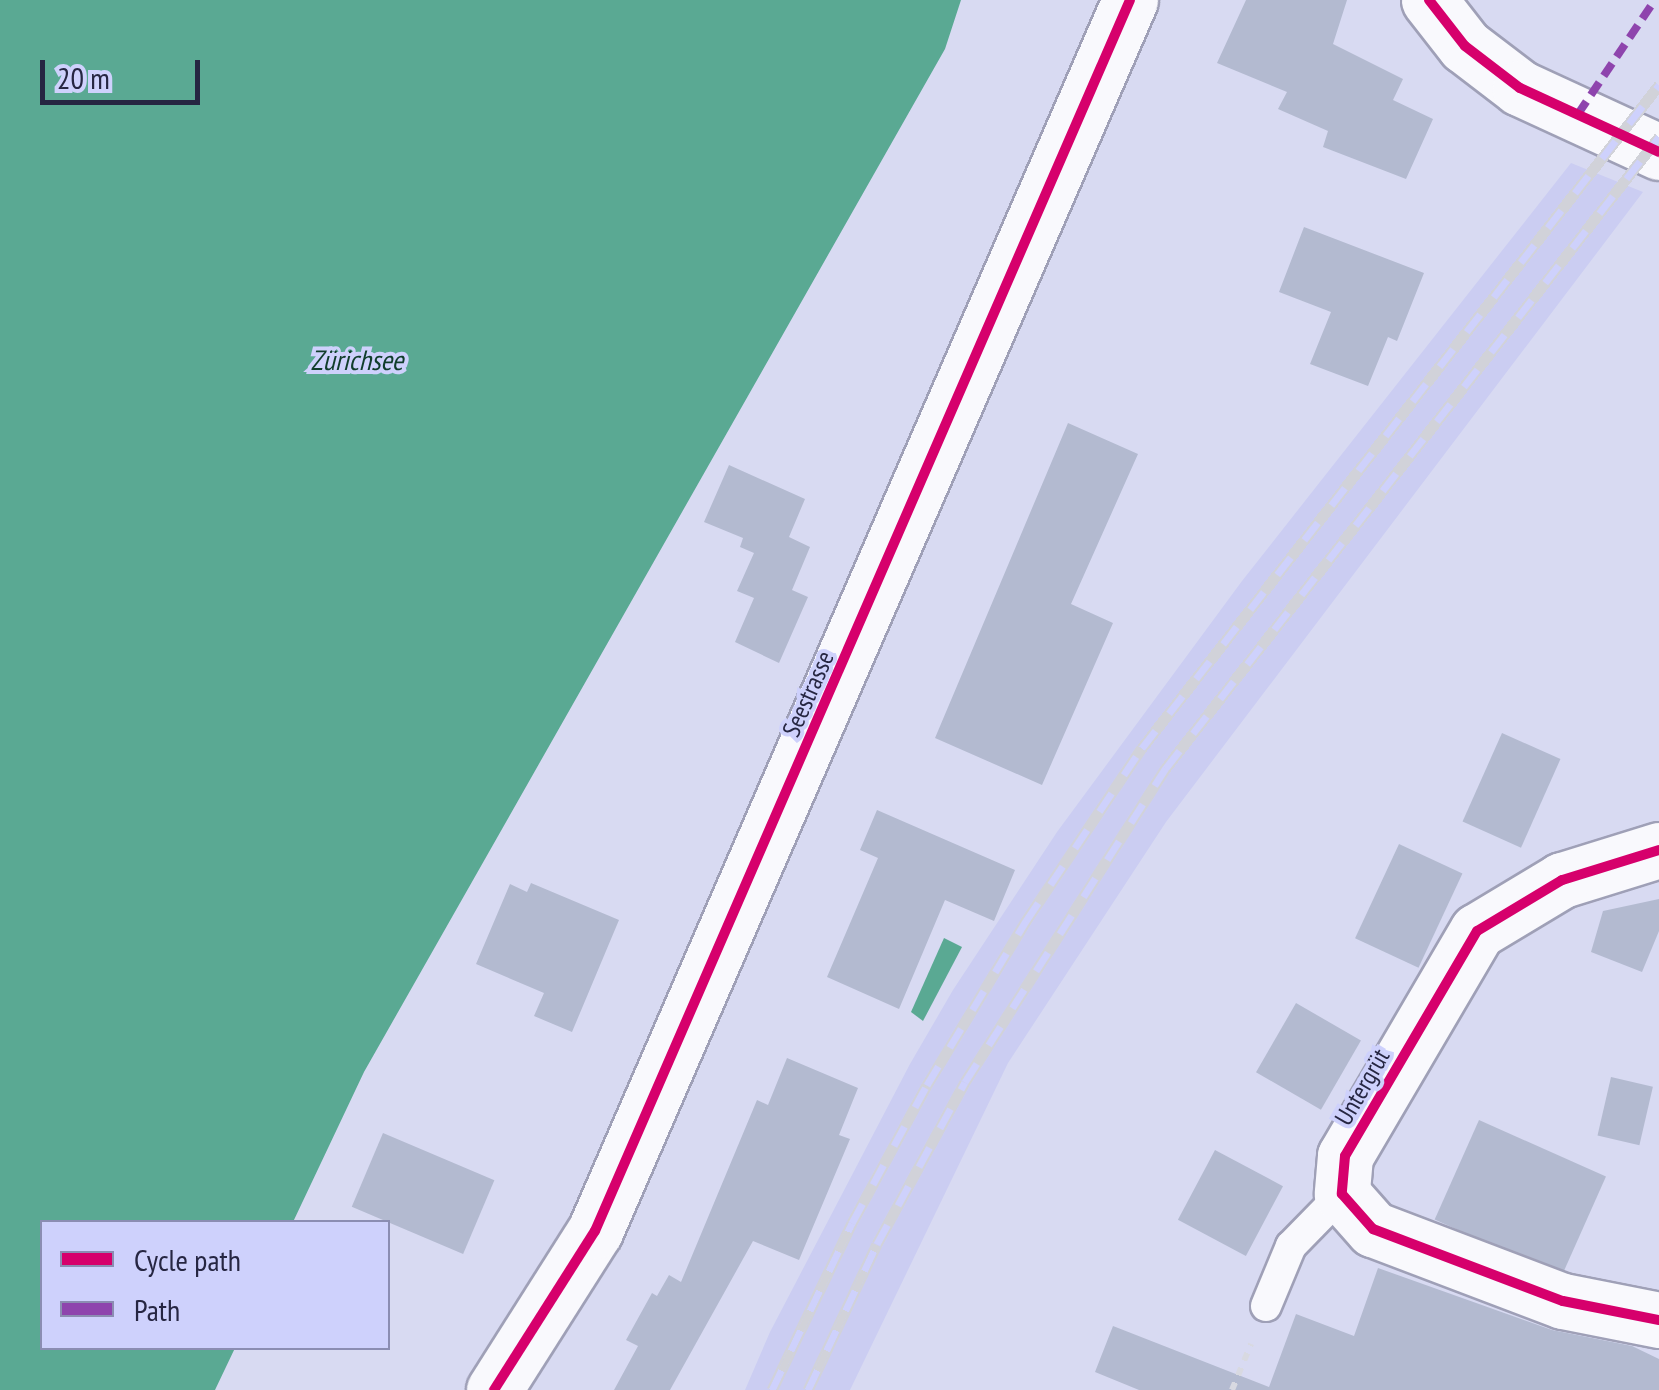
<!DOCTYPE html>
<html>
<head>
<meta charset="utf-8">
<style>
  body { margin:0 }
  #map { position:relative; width:1659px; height:1390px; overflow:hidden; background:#d8daf2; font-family:"PT Sans Narrow",sans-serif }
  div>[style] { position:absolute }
  .built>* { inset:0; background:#cbcdf2 }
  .water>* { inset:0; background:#5aa993 }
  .building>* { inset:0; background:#b3bad0; transform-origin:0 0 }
  .path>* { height:6px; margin-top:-3px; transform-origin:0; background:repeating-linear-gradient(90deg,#d8d9e1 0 8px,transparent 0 16px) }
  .roads { filter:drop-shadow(2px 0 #9fa0b7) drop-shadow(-2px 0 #9fa0b7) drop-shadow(0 2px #9fa0b7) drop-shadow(0 -2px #9fa0b7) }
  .lane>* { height:30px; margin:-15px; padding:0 15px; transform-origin:15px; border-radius:15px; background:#f9f9fd }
  .street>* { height:55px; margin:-27.5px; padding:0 27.5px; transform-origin:27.5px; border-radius:27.5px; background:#f9f9fd }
  .primary>* { height:55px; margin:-27.5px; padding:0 27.5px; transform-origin:27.5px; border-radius:27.5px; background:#f9f9fd }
  .rail>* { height:11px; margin-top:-5.5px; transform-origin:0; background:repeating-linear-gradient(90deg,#ced1fc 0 22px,#d1d2d9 0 44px); box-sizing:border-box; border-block:2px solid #d1d2d9 }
  .quiet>* { height:8px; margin-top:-4px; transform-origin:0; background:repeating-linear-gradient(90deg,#8e44ad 0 15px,transparent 0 23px) }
  .cycleway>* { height:10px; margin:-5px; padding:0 5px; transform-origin:5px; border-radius:5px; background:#d6006c }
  span { translate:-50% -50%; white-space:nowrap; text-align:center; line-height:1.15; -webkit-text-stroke:8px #ced1fc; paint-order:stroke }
  .street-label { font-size:25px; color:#262642 }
  .water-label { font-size:28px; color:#103d2b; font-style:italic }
  .legend { position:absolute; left:40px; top:1220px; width:350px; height:130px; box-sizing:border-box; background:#ced1fc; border:2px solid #8b8db2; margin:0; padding:12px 18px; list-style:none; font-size:30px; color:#262642 }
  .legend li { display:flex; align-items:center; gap:20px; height:50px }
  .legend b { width:50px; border:2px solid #8b8db2 }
  .scale { position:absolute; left:40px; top:60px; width:160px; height:45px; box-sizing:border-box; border:5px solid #262642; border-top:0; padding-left:12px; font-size:30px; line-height:35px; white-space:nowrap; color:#262642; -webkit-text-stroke:8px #ced1fc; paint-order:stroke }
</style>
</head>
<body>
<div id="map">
  <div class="built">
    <div style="clip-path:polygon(1571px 163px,1643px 192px,1166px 822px,1008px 1063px,850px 1390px,745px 1390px,770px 1332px,910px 1064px,953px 990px,1057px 832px,1242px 581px)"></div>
  </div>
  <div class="water">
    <div style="clip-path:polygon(0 0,961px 0,945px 49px,364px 1072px,293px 1222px,42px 1222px,42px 1348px,235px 1348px,215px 1390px,0 1390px)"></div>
    <div style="clip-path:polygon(944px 938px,962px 947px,923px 1021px,911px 1012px)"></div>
  </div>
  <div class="building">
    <div style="clip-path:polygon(1246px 0,1347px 0,1333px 44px,1403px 79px,1393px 100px,1433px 119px,1406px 179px,1323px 147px,1328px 131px,1278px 109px,1287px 92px,1217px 63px)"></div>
    <div style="clip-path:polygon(1304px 227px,1424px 273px,1397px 341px,1388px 337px,1368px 386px,1310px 364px,1331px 312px,1279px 292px)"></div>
    <div style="clip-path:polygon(1068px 423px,1138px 454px,1071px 604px,1113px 623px,1042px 785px,935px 738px)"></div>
    <div style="clip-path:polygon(729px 465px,805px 499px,789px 537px,810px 547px,792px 590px,808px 597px,779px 663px,735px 642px,754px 598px,737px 591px,754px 553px,740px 547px,743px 538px,704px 522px)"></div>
    <div style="left:1502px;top:733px;width:64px;height:97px;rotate:24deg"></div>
    <div style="clip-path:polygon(877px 810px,1015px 870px,994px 921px,945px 900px,899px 1009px,827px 977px,878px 858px,860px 850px)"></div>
    <div style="left:1399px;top:844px;width:70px;height:104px;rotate:25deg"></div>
    <div style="clip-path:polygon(531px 883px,619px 920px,572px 1032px,534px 1016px,544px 993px,476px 964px,510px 884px,527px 892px)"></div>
    <div style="clip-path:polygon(1659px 899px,1659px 931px,1642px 972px,1591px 952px,1603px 911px)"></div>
    <div style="left:1296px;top:1003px;width:75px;height:80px;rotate:30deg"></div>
    <div style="clip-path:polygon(787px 1058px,858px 1088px,839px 1135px,850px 1139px,799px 1260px,753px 1241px,670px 1390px,614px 1390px,638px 1346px,626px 1340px,652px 1293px,657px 1296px,669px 1275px,681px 1282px,757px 1100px,768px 1105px)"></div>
    <div style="left:1611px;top:1077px;width:43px;height:60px;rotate:13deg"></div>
    <div style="left:1479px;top:1120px;width:139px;height:109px;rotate:24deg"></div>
    <div style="left:383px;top:1133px;width:121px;height:80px;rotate:23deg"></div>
    <div style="left:1215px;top:1150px;width:77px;height:79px;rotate:28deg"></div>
    <div style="clip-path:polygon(1378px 1268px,1552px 1330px,1632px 1346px,1659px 1359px,1659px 1390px,1139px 1390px,1095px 1372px,1113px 1326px,1269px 1387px,1296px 1314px,1354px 1336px)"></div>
  </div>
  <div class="path">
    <div style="left:1232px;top:1390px;width:50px;rotate:-67.6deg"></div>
  </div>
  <div class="roads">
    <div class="lane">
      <div style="left:1266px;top:1306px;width:65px;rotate:-67.4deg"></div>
      <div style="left:1291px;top:1246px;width:73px;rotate:-45.6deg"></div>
    </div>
    <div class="street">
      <div style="left:1429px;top:0;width:58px;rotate:52deg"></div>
      <div style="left:1465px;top:46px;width:69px;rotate:37.4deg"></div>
      <div style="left:1520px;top:88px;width:153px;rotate:24.7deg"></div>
      <div style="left:1659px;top:850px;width:102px;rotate:162.8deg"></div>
      <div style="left:1562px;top:880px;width:99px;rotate:149deg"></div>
      <div style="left:1477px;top:931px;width:261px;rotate:120.4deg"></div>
      <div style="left:1345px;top:1156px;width:38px;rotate:95deg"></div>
      <div style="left:1342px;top:1194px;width:47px;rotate:48.5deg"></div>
      <div style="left:1373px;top:1229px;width:203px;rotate:20.8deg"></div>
      <div style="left:1563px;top:1301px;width:98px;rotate:11.2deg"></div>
    </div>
    <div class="primary">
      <div style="left:494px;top:1390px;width:188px;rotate:-57.6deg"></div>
      <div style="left:595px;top:1231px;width:1342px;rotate:-66.51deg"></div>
    </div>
  </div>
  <div class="rail">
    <div style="left:772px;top:1390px;width:185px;rotate:-64.4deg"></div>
    <div style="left:852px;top:1223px;width:157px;rotate:-61.5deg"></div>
    <div style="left:927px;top:1085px;width:192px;rotate:-58.9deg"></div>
    <div style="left:1026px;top:921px;width:208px;rotate:-56.2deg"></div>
    <div style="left:1142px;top:748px;width:841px;rotate:-52.05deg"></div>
    <div style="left:808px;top:1390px;width:161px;rotate:-64.7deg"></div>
    <div style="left:877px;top:1244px;width:184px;rotate:-61.5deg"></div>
    <div style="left:965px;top:1082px;width:373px;rotate:-57.4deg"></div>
    <div style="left:1166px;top:768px;width:801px;rotate:-52deg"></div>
  </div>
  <div class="quiet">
    <div style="left:1578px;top:114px;width:138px;rotate:-56deg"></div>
  </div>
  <div class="cycleway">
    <div style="left:1429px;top:0;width:58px;rotate:52deg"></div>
    <div style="left:1465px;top:46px;width:69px;rotate:37.4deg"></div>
    <div style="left:1520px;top:88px;width:153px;rotate:24.7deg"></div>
    <div style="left:1659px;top:850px;width:102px;rotate:162.8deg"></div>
    <div style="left:1562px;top:880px;width:99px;rotate:149deg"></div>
    <div style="left:1477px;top:931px;width:261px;rotate:120.4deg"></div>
    <div style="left:1345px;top:1156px;width:38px;rotate:95deg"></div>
    <div style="left:1342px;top:1194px;width:47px;rotate:48.5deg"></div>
    <div style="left:1373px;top:1229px;width:203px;rotate:20.8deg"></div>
    <div style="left:1563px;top:1301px;width:98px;rotate:11.2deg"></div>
    <div style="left:494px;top:1390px;width:188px;rotate:-57.6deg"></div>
    <div style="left:595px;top:1231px;width:1342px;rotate:-66.51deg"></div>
  </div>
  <div class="street-label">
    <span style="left:808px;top:694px;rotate:-66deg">Seestrasse</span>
    <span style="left:1362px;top:1087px;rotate:-60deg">Untergrüt</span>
  </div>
  <div class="water-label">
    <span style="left:357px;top:360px">Zürichsee</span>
  </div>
  <ul class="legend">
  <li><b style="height:12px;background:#d6006c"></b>Cycle path</li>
  <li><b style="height:12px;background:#8e44ad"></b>Path</li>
  </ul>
  <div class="scale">20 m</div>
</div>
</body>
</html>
